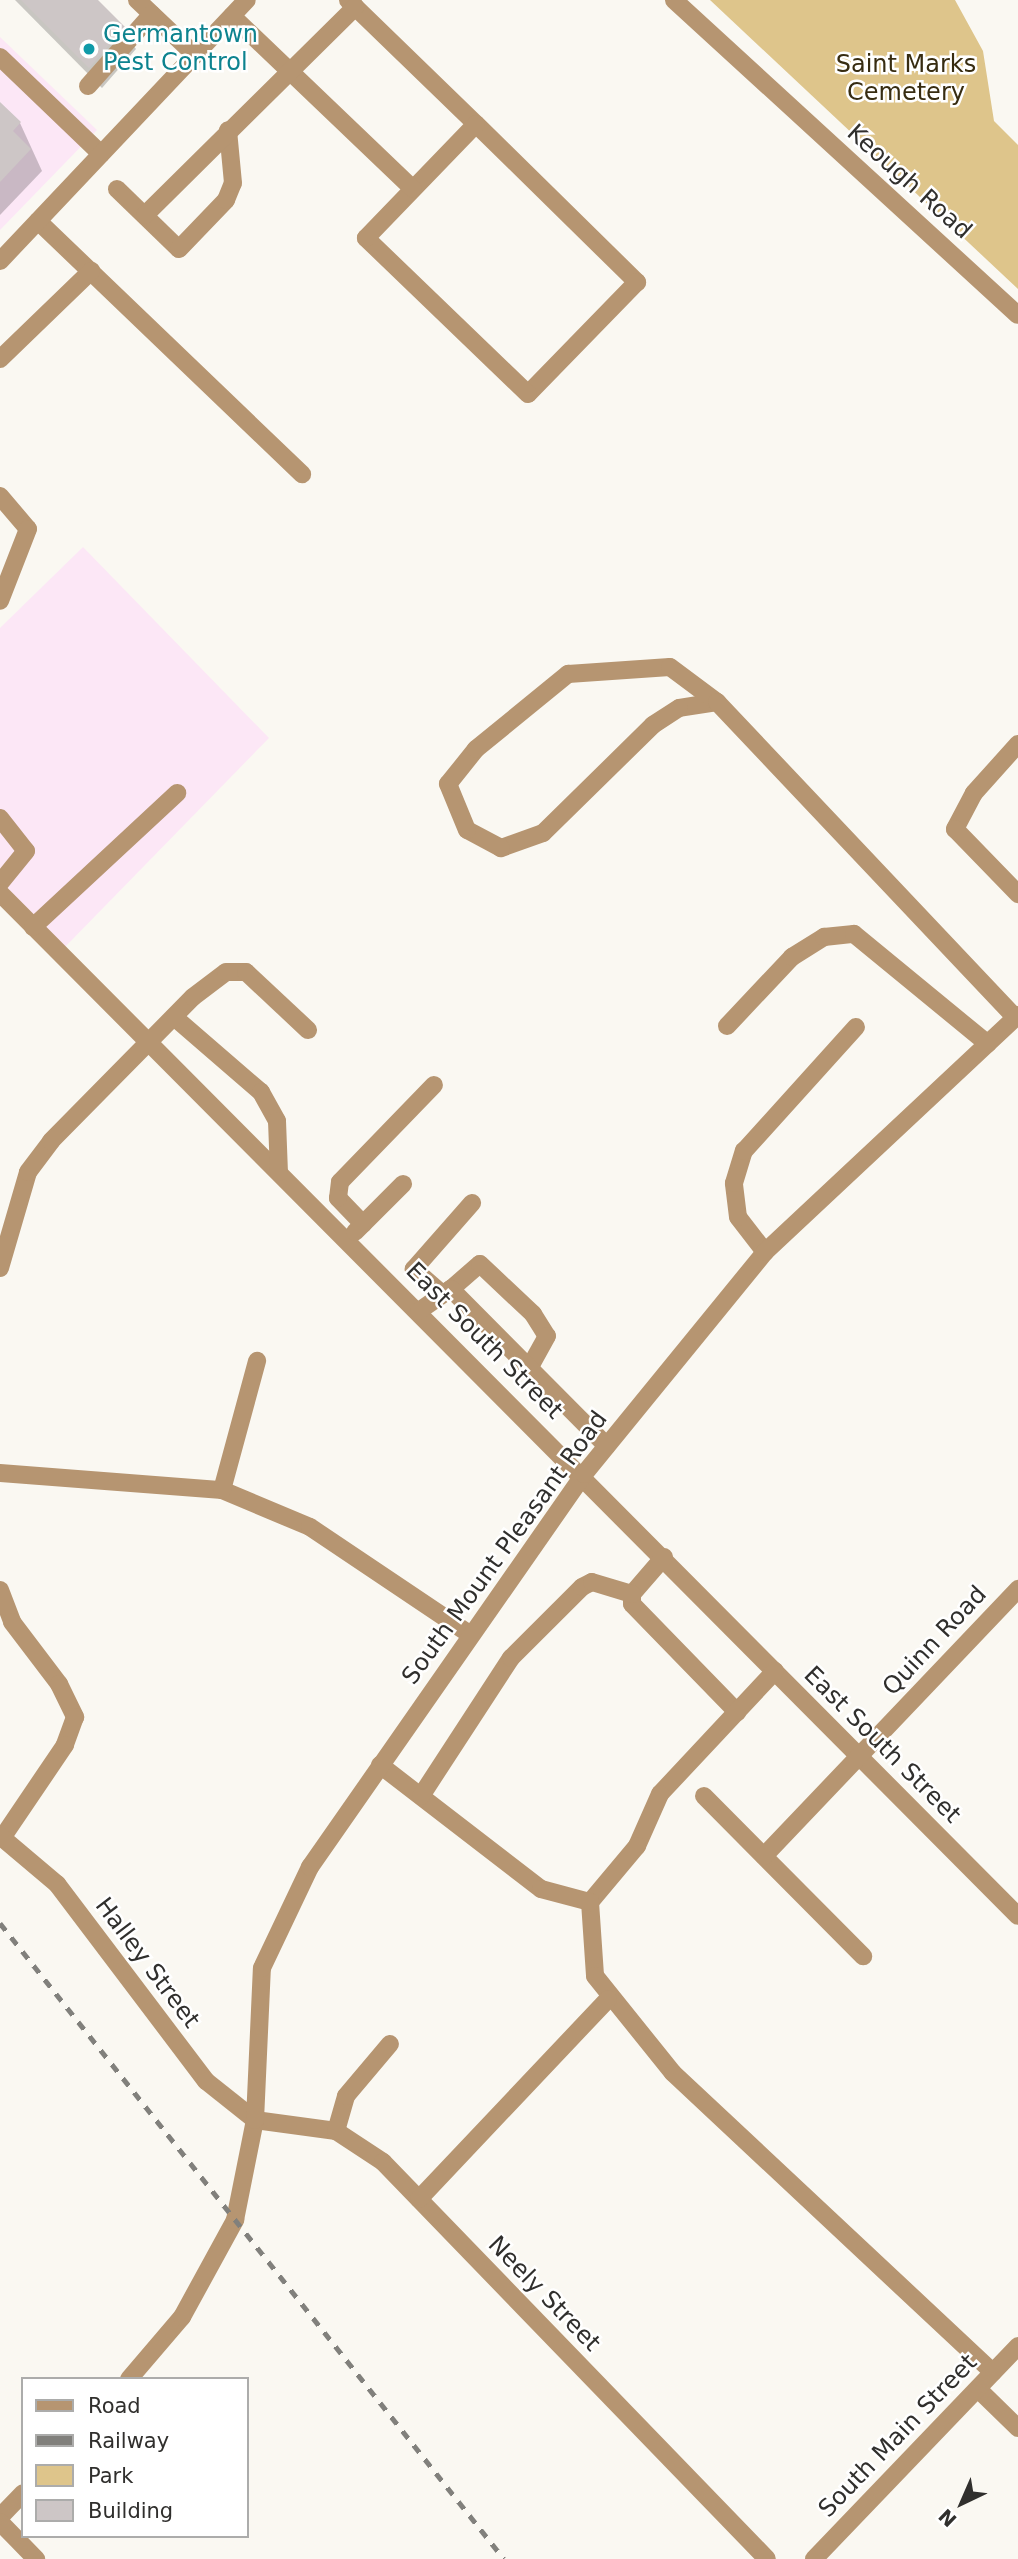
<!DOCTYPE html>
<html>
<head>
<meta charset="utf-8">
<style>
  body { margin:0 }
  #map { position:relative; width:1018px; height:2559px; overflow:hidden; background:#faf8f2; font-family:"DejaVu Sans",sans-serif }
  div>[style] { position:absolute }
  .industrial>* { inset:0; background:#fce7f6 }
  .green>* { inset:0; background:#dec58b }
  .shadow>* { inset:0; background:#0003 }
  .building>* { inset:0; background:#cdc6c6 }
  .minor>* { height:18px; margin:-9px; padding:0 9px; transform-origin:9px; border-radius:9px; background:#b69571 }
  .rail>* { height:5px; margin-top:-2.5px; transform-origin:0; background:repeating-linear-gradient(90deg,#81807c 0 9px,transparent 0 18px) }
  .dots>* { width:19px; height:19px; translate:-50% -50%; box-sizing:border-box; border:4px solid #fff; border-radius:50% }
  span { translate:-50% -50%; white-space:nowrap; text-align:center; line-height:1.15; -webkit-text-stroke:5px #fff; paint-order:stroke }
  .culture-label { font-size:24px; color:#0d838f }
  .left { translate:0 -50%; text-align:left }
  .park-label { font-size:24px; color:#372c11 }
  .street-label { font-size:24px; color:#302f2d }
  .legend { position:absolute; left:21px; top:2377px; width:228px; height:161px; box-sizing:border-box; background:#fff; border:2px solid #acacab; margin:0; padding:9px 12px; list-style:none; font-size:21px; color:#302f2d }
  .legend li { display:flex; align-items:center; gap:14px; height:35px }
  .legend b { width:35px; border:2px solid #acacab }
  .north { position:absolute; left:927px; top:2468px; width:70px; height:70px; -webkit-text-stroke:5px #fff; paint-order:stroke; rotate:224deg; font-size:19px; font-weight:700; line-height:28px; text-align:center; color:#302f2d }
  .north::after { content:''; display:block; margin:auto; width:24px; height:32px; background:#302f2d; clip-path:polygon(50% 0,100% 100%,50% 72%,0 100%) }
</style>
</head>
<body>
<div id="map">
  <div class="industrial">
    <div style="clip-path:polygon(0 37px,97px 130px,0 230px)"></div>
    <div style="clip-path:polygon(83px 547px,269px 738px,64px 948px,0 880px,0 628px)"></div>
  </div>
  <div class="green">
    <div style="clip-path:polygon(710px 0,955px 0,983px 51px,994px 121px,1018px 145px,1018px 289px)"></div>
  </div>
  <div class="shadow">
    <div style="clip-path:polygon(15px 0,96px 0,136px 49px,102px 88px)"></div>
    <div style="clip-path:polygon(0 104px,20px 123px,42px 171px,0 215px)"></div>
  </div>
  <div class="building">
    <div style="clip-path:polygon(21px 0,98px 0,125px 27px,89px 68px)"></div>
    <div style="clip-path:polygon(0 102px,21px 122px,13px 131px,31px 149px,0 182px)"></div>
  </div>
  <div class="minor">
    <div style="left:137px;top:0;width:80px;rotate:43.5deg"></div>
    <div style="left:348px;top:0;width:178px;rotate:44.1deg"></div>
    <div style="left:476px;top:124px;width:226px;rotate:44.5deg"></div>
    <div style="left:637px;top:282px;width:156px;rotate:134.2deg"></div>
    <div style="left:528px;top:394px;width:225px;rotate:-136.1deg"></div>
    <div style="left:366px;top:238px;width:158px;rotate:-46deg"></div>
    <div style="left:674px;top:0;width:466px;rotate:42.5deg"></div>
    <div style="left:232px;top:16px;width:250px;rotate:43.7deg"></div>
    <div style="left:0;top:57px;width:140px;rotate:43.8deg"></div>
    <div style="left:88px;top:86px;width:96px;rotate:-48.4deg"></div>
    <div style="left:117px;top:189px;width:86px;rotate:44.1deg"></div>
    <div style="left:179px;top:249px;width:68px;rotate:-46.2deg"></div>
    <div style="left:226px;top:200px;width:18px;rotate:-68deg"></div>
    <div style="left:233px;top:183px;width:53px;rotate:-95.4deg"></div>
    <div style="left:145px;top:215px;width:296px;rotate:-44.7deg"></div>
    <div style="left:38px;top:221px;width:366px;rotate:43.8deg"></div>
    <div style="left:0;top:261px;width:359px;rotate:-46.6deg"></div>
    <div style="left:0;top:359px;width:127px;rotate:-44deg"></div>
    <div style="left:0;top:496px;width:43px;rotate:49.7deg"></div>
    <div style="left:28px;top:529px;width:77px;rotate:111.3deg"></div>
    <div style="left:717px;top:702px;width:38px;rotate:171deg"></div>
    <div style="left:679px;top:708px;width:31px;rotate:147deg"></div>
    <div style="left:653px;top:725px;width:154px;rotate:135.5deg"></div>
    <div style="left:543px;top:833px;width:45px;rotate:160.3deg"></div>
    <div style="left:501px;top:848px;width:38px;rotate:-152deg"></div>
    <div style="left:467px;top:830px;width:50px;rotate:-112.4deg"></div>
    <div style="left:448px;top:784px;width:45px;rotate:-51.3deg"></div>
    <div style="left:476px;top:749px;width:119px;rotate:-39.2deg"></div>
    <div style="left:568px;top:674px;width:102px;rotate:-3.9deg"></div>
    <div style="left:670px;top:667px;width:59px;rotate:36.7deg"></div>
    <div style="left:717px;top:702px;width:434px;rotate:46.6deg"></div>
    <div style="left:1018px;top:744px;width:66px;rotate:131.9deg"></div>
    <div style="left:974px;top:793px;width:41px;rotate:117.8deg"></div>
    <div style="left:955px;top:829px;width:91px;rotate:45.9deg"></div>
    <div style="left:0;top:818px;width:42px;rotate:51.8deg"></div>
    <div style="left:26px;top:851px;width:41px;rotate:129.1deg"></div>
    <div style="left:0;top:893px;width:1443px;rotate:45.14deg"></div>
    <div style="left:33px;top:927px;width:197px;rotate:-42.9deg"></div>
    <div style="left:174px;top:1017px;width:115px;rotate:40.8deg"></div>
    <div style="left:261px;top:1092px;width:33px;rotate:61deg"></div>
    <div style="left:277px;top:1121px;width:51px;rotate:87.8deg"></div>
    <div style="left:727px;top:1026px;width:95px;rotate:-46.7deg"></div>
    <div style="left:792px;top:957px;width:38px;rotate:-32deg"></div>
    <div style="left:824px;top:937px;width:30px;rotate:-6deg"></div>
    <div style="left:854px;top:934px;width:173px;rotate:39.4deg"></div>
    <div style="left:363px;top:1224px;width:36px;rotate:-134deg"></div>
    <div style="left:338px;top:1198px;width:16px;rotate:-83deg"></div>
    <div style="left:340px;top:1182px;width:135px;rotate:-45.9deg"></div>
    <div style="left:355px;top:1232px;width:68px;rotate:-45deg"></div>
    <div style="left:765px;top:1252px;width:44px;rotate:-127.6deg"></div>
    <div style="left:738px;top:1217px;width:34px;rotate:-97deg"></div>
    <div style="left:734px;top:1183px;width:34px;rotate:-73deg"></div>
    <div style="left:744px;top:1151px;width:167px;rotate:-47.9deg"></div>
    <div style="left:0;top:1268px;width:100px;rotate:-73.7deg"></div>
    <div style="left:28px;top:1172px;width:39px;rotate:-53deg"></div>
    <div style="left:51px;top:1141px;width:202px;rotate:-45.4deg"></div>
    <div style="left:193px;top:997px;width:41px;rotate:-37.1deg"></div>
    <div style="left:226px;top:972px;width:20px"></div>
    <div style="left:246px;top:972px;width:85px;rotate:43.1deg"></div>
    <div style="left:451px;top:1289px;width:38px;rotate:-41deg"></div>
    <div style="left:480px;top:1264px;width:73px;rotate:43.3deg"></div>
    <div style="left:533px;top:1314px;width:26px;rotate:58deg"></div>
    <div style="left:547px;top:1336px;width:37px;rotate:119deg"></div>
    <div style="left:440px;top:1292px;width:35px;rotate:-139deg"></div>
    <div style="left:414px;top:1269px;width:88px;rotate:-48.7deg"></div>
    <div style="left:419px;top:1311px;width:39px;rotate:-35deg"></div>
    <div style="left:451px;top:1289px;width:221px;rotate:45.2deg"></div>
    <div style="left:0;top:1473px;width:223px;rotate:4.4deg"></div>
    <div style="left:222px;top:1490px;width:95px;rotate:22.8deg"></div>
    <div style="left:310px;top:1527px;width:192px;rotate:33.9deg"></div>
    <div style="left:222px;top:1490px;width:134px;rotate:-74.8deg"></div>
    <div style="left:664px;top:1557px;width:49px;rotate:130.9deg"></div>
    <div style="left:632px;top:1594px;width:10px;rotate:90deg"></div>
    <div style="left:632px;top:1604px;width:151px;rotate:45.8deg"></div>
    <div style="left:0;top:1590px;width:34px;rotate:69deg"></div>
    <div style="left:12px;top:1622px;width:78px;rotate:52.8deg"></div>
    <div style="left:59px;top:1684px;width:37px;rotate:64deg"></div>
    <div style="left:75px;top:1717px;width:30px;rotate:110deg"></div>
    <div style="left:65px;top:1745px;width:112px;rotate:124.1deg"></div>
    <div style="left:775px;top:1671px;width:168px;rotate:133.1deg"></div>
    <div style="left:660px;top:1794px;width:57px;rotate:113.9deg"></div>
    <div style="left:637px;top:1846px;width:73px;rotate:130deg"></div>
    <div style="left:590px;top:1902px;width:74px;rotate:86.1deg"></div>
    <div style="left:595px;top:1976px;width:124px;rotate:51.2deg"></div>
    <div style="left:673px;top:2073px;width:438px;rotate:43.1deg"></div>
    <div style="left:380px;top:1765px;width:203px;rotate:37.6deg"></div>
    <div style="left:541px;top:1889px;width:51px;rotate:14.9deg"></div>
    <div style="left:421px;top:1796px;width:165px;rotate:-56.9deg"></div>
    <div style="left:511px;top:1658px;width:100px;rotate:-45deg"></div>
    <div style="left:582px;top:1587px;width:11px;rotate:-27deg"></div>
    <div style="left:592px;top:1582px;width:42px;rotate:16.7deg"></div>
    <div style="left:704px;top:1796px;width:226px;rotate:45.2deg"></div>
    <div style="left:0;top:1836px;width:75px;rotate:40.1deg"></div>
    <div style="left:57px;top:1884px;width:247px;rotate:52.9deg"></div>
    <div style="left:206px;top:2081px;width:63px;rotate:38.5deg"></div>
    <div style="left:255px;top:2120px;width:82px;rotate:7.7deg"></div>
    <div style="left:336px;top:2131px;width:56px;rotate:33.4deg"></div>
    <div style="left:383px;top:2162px;width:552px;rotate:45.95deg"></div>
    <div style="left:764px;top:1856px;width:369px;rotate:-46.4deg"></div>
    <div style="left:336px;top:2131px;width:36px;rotate:-74deg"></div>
    <div style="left:346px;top:2096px;width:68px;rotate:-49.8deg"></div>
    <div style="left:419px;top:2199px;width:275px;rotate:-46.6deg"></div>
    <div style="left:129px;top:2379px;width:82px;rotate:-49.5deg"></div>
    <div style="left:182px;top:2317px;width:111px;rotate:-61.3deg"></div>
    <div style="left:235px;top:2220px;width:102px;rotate:-78.7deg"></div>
    <div style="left:255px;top:2120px;width:152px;rotate:-87.4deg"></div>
    <div style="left:262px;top:1968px;width:112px;rotate:-64.6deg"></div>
    <div style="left:310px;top:1867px;width:479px;rotate:-55.1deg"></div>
    <div style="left:584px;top:1474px;width:286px;rotate:-50.8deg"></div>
    <div style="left:765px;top:1252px;width:347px;rotate:-43.1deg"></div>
    <div style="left:978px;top:2389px;width:56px;rotate:44.3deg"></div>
    <div style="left:0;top:2517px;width:33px;rotate:-46deg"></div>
    <div style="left:0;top:2522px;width:52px;rotate:45.8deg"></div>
    <div style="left:814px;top:2559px;width:295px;rotate:-46.2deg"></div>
  </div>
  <div class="rail">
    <div style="left:0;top:1923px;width:811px;rotate:51.6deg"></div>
  </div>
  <div class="dots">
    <div style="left:89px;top:49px;background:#0f9aa8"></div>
  </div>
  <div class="culture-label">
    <span class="left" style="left:103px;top:49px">Germantown<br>Pest Control</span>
  </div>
  <div class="park-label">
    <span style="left:906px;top:79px">Saint Marks<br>Cemetery</span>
  </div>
  <div class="street-label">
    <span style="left:909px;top:182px;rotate:42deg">Keough Road</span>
    <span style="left:484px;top:1341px;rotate:45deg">East South Street</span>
    <span style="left:505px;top:1548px;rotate:-54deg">South Mount Pleasant Road</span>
    <span style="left:935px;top:1641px;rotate:-47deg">Quinn Road</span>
    <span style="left:882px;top:1745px;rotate:45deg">East South Street</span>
    <span style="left:147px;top:1963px;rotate:53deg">Halley Street</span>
    <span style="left:544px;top:2294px;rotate:46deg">Neely Street</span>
    <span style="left:898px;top:2436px;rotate:-46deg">South Main Street</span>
  </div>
  <ul class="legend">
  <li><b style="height:9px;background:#b69571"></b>Road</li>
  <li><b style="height:9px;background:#81807c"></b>Railway</li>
  <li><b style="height:19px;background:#dec58b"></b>Park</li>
  <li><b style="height:19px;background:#cdc6c6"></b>Building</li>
  </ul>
  <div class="north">N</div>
</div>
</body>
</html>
